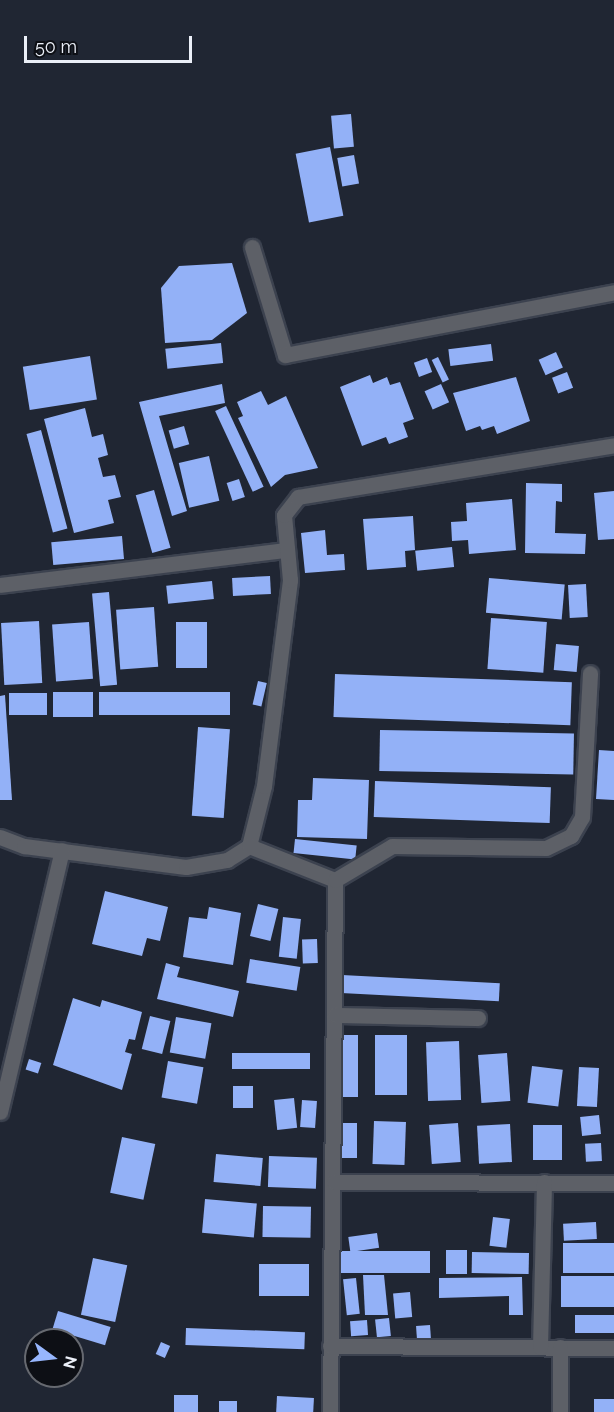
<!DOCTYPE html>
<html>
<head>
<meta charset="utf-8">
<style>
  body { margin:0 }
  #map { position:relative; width:614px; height:1412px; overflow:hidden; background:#202633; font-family:Raleway,sans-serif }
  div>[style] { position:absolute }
  .building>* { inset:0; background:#93b1f7; transform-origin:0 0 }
  .roads { filter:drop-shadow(2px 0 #3c424f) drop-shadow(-2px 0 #3c424f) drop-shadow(0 2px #3c424f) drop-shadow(0 -2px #3c424f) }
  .minor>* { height:15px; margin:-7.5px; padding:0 7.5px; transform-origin:7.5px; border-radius:7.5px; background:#5d6067 }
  span { translate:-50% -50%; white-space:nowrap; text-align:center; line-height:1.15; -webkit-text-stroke:6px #0d0f15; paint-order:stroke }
  .north { position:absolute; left:24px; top:1328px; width:60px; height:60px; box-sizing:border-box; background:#0d0f15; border:2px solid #666970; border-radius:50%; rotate:105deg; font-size:16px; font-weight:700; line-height:24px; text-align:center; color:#ebeff8 }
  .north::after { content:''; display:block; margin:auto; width:21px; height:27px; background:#97b6fd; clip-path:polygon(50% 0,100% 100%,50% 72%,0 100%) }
  .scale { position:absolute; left:24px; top:36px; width:168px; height:27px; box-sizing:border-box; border:3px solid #ebeff8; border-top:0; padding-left:8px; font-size:18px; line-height:21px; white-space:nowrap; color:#ebeff8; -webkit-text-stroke:4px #0d0f15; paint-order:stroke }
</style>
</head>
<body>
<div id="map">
  <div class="building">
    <div style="left:351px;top:114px;width:33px;height:20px;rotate:85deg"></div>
    <div style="left:330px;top:147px;width:70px;height:35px;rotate:79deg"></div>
    <div style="left:354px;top:155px;width:29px;height:17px;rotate:80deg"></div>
    <div style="clip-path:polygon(232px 263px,247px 313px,212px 340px,165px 343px,161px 288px,179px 266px)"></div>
    <div style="left:221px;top:343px;width:20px;height:56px;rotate:84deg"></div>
    <div style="left:491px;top:344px;width:17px;height:43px;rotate:83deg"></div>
    <div style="left:556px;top:352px;width:17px;height:19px;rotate:66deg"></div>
    <div style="left:90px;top:356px;width:44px;height:68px;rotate:81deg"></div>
    <div style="left:438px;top:357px;width:25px;height:7px;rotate:64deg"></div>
    <div style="left:427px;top:358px;width:15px;height:14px;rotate:70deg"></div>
    <div style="left:567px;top:372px;width:17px;height:16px;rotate:69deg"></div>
    <div style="clip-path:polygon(370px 375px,373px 383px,387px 377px,390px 385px,400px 382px,414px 419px,403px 423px,408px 437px,389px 444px,386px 437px,362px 446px,340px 387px)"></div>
    <div style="clip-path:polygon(516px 377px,530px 421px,497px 434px,494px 426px,482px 430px,480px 426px,466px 431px,453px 393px)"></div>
    <div style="clip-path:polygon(222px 384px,225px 403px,159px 416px,187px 511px,172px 516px,139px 402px)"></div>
    <div style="left:441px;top:384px;width:20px;height:18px;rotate:66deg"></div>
    <div style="clip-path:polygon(261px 391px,268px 405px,286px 396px,318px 468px,285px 475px,271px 487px,238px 418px,243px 416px,237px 402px)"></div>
    <div style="left:226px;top:406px;width:89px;height:12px;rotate:65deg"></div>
    <div style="clip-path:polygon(85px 408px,92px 437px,103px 434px,108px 455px,98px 458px,103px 477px,115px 475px,121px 497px,108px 500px,114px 523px,74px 533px,44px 419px)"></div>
    <div style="left:184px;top:426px;width:19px;height:16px;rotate:74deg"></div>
    <div style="left:41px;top:430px;width:102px;height:15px;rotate:75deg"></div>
    <div style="left:209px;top:456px;width:46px;height:31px;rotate:77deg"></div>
    <div style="left:239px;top:479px;width:19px;height:13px;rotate:72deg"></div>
    <div style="clip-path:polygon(526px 483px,562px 484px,562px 502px,556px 501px,555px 533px,586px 534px,585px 554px,525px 553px)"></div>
    <div style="left:154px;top:490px;width:60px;height:19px;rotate:74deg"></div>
    <div style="clip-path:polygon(614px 491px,614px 539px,598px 540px,594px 493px)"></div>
    <div style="clip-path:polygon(512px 499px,516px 550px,469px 554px,468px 540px,452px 541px,451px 522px,467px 521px,466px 503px)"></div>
    <div style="clip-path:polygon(413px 516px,415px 550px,405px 551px,406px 567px,367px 570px,363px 519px)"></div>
    <div style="clip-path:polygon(325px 530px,327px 555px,344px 554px,345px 570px,305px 573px,301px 533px)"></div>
    <div style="left:122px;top:536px;width:23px;height:71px;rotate:85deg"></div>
    <div style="left:452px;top:547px;width:20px;height:37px;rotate:84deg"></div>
    <div style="left:270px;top:576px;width:18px;height:38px;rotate:87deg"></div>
    <div style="left:489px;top:578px;width:76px;height:35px;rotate:5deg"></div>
    <div style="left:212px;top:581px;width:18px;height:46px;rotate:84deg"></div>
    <div style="left:586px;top:584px;width:33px;height:18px;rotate:87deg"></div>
    <div style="left:109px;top:592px;width:93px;height:17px;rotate:85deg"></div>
    <div style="left:154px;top:607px;width:60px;height:38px;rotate:86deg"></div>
    <div style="left:491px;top:618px;width:56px;height:51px;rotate:4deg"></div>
    <div style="left:39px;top:621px;width:62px;height:38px;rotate:87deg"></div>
    <div style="left:89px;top:622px;width:57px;height:37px;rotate:86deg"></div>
    <div style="left:176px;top:622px;width:31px;height:46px"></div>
    <div style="left:556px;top:644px;width:23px;height:26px;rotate:5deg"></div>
    <div style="left:335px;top:674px;width:237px;height:43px;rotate:2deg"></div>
    <div style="left:258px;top:681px;width:9px;height:24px;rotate:13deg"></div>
    <div style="left:53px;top:692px;width:40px;height:25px"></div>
    <div style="left:230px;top:692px;width:23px;height:131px;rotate:90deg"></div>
    <div style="left:47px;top:693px;width:22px;height:38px;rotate:90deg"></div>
    <div style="clip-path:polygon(5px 695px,12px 800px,0 800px,0 696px)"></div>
    <div style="left:198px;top:727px;width:32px;height:89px;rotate:4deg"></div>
    <div style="left:380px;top:730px;width:194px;height:41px;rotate:1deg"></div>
    <div style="clip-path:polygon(599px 750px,614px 751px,614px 800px,596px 799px)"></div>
    <div style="clip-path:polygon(313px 778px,369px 780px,367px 839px,297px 837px,298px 800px,312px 800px)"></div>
    <div style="left:375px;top:781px;width:176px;height:36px;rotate:2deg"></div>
    <div style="left:295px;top:839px;width:62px;height:14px;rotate:6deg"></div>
    <div style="clip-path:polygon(105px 891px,168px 907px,160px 941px,147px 938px,142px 956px,92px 944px)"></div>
    <div style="left:258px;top:904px;width:21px;height:33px;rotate:14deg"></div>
    <div style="clip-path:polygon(209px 907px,241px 913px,233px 965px,183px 957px,189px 917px,207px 919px)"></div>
    <div style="left:283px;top:917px;width:18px;height:40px;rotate:6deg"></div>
    <div style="left:317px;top:939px;width:24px;height:15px;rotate:88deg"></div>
    <div style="left:250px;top:959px;width:51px;height:24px;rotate:9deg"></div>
    <div style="clip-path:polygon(166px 963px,180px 967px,177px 977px,239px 991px,233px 1017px,157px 999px)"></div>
    <div style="left:342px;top:975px;width:158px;height:18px;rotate:3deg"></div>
    <div style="clip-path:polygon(73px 998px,100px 1007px,102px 1000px,142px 1012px,135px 1040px,129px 1039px,125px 1052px,132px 1054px,122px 1090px,53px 1065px)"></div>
    <div style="left:150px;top:1016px;width:21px;height:34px;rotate:14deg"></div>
    <div style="left:176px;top:1017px;width:36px;height:36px;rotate:10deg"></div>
    <div style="left:341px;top:1035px;width:17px;height:62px"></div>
    <div style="left:407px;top:1035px;width:60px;height:32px;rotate:90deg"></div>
    <div style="left:459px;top:1041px;width:59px;height:33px;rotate:88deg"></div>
    <div style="left:232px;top:1053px;width:78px;height:16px"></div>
    <div style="left:507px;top:1053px;width:48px;height:29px;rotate:86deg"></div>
    <div style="left:29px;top:1059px;width:13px;height:11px;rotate:18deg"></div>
    <div style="left:168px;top:1061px;width:36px;height:37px;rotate:10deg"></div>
    <div style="left:532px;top:1066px;width:31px;height:37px;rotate:7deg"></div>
    <div style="left:579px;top:1067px;width:20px;height:39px;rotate:3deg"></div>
    <div style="left:233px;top:1086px;width:20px;height:22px"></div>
    <div style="left:294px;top:1098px;width:30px;height:20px;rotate:84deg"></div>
    <div style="left:302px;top:1100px;width:15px;height:27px;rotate:4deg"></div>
    <div style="left:599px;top:1115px;width:19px;height:19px;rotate:84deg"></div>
    <div style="left:374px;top:1121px;width:32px;height:43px;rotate:2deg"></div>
    <div style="left:342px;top:1123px;width:15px;height:35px"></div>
    <div style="left:458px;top:1123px;width:39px;height:29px;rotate:86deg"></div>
    <div style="left:510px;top:1124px;width:38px;height:33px;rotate:87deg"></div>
    <div style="left:533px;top:1125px;width:29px;height:35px"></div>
    <div style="left:122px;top:1137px;width:34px;height:57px;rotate:12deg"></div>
    <div style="left:601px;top:1143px;width:18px;height:16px;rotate:87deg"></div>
    <div style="left:216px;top:1154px;width:47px;height:28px;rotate:5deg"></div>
    <div style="left:269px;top:1156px;width:48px;height:31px;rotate:2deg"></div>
    <div style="left:205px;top:1199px;width:52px;height:34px;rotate:5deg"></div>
    <div style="left:263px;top:1206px;width:48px;height:31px;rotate:1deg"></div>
    <div style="left:493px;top:1217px;width:17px;height:29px;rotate:7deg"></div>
    <div style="left:596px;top:1222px;width:17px;height:33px;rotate:87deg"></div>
    <div style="left:377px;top:1233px;width:15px;height:29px;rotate:82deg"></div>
    <div style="left:563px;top:1243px;width:51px;height:30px"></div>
    <div style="left:446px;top:1250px;width:21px;height:24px"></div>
    <div style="left:430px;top:1251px;width:22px;height:90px;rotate:90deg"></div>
    <div style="left:472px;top:1252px;width:57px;height:21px;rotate:1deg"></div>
    <div style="left:93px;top:1258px;width:35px;height:58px;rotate:12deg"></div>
    <div style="left:259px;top:1264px;width:50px;height:32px"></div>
    <div style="clip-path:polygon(363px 1275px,384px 1275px,388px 1315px,365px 1315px)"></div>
    <div style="left:614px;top:1276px;width:31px;height:53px;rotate:90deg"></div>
    <div style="clip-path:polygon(522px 1277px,523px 1315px,509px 1315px,509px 1296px,439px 1298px,439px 1278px)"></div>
    <div style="left:356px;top:1278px;width:36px;height:13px;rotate:84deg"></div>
    <div style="left:410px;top:1292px;width:25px;height:17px;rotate:85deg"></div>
    <div style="left:58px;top:1311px;width:55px;height:19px;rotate:17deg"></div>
    <div style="left:614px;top:1315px;width:18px;height:39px;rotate:90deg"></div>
    <div style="left:389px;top:1318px;width:18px;height:14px;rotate:84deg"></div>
    <div style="left:367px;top:1320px;width:15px;height:17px;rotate:86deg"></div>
    <div style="left:430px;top:1325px;width:15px;height:14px;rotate:86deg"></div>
    <div style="left:186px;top:1328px;width:119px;height:17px;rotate:2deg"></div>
    <div style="left:161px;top:1342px;width:10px;height:13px;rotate:24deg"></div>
    <div style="left:174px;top:1395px;width:24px;height:17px"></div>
    <div style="left:277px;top:1396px;width:37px;height:16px;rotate:3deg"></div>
    <div style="left:594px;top:1399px;width:20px;height:13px"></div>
    <div style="left:219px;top:1401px;width:18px;height:11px"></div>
  </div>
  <div class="roads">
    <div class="minor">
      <div style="left:252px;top:247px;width:113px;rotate:73deg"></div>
      <div style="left:285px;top:355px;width:335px;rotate:-10.8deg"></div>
      <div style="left:0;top:585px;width:289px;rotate:-7deg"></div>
      <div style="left:0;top:837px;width:26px;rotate:21deg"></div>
      <div style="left:24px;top:846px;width:163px;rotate:7.4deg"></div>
      <div style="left:186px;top:867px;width:42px;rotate:-9.7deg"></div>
      <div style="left:227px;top:860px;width:26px;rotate:-32deg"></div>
      <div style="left:249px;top:846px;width:62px;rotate:-76deg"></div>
      <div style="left:264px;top:786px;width:208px;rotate:-82.8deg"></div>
      <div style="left:290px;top:580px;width:65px;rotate:-95.3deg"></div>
      <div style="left:284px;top:515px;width:23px;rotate:-52deg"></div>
      <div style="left:298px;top:497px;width:320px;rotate:-9.3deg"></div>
      <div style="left:249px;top:846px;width:92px;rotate:21.6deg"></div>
      <div style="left:335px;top:880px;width:532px;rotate:90.54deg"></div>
      <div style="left:335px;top:880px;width:66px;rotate:-30.8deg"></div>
      <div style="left:392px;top:846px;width:154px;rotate:0.7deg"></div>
      <div style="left:546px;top:848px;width:28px;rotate:-26deg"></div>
      <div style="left:571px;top:836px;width:22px;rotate:-60deg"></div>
      <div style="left:582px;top:817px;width:144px;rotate:-86.8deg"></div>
      <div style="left:335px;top:1015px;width:143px;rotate:1.2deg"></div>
      <div style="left:0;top:1112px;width:269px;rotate:-76.7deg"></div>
      <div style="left:334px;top:1182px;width:280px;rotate:0.2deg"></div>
      <div style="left:330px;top:1346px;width:284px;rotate:0.4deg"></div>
      <div style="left:540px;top:1347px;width:165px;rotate:-88.6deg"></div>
      <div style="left:560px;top:1347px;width:65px;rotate:90deg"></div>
    </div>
  </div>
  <div class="north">N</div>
  <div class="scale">50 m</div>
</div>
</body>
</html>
